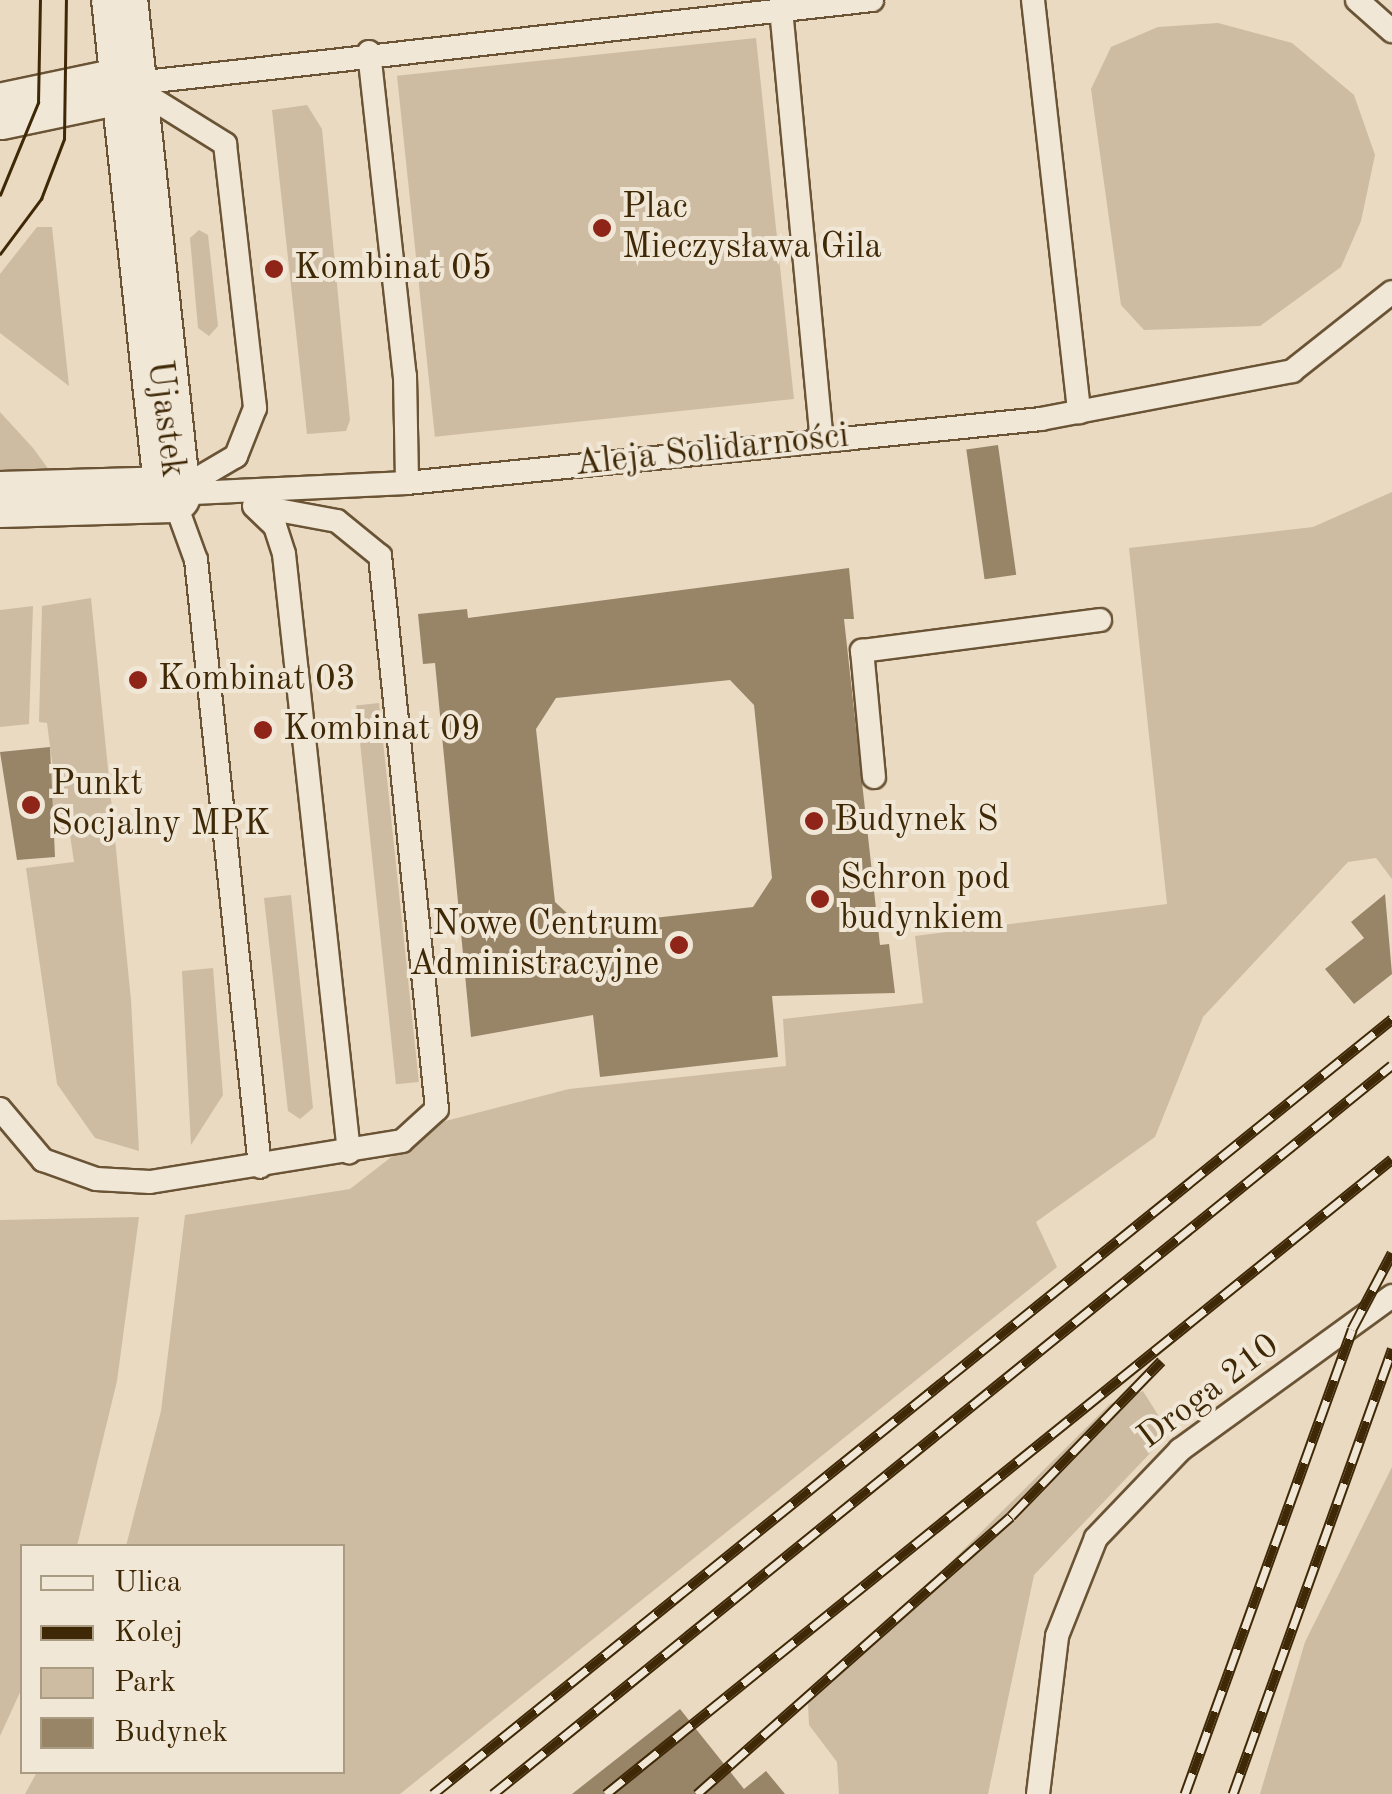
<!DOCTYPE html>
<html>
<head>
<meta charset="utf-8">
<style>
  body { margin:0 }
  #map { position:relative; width:1392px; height:1794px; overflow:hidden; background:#eadac2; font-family:"Old Standard TT",serif }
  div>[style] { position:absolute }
  .green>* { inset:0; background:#cdbca2; transform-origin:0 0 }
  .building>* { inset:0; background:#988568; transform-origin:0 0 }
  .roads { filter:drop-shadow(2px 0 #6a5435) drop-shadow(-2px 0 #6a5435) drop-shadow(0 2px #6a5435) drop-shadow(0 -2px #6a5435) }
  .lane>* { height:22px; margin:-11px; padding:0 11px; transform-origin:11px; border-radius:11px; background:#f1e7d7 }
  .secondary>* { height:55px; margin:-27.5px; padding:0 27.5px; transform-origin:27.5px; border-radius:27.5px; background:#f1e7d7 }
  .tram>* { height:2.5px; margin:-1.25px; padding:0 1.25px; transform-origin:1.25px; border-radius:1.25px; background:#3f2806 }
  .rail>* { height:11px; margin-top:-5.5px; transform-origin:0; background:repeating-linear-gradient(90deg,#f1e7d7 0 22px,#3f2806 0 44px); box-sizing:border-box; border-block:2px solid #3f2806 }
  .dots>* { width:28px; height:28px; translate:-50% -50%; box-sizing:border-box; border:5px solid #f1e7d7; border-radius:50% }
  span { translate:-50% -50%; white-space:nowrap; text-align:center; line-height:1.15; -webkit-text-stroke:8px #f1e7d7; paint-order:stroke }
  .poi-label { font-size:35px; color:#3f2806 }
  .left { translate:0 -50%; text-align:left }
  .right { translate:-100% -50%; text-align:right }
  .street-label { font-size:35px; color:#3f2806 }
  .legend { position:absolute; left:20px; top:1544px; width:325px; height:230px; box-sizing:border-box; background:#f1e7d7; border:2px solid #aa9b83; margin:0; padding:12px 18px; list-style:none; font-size:30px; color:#3f2806 }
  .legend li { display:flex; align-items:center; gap:20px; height:50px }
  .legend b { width:50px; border:2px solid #aa9b83 }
</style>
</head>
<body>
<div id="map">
  <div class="green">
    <div style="clip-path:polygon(1218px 23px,1292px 43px,1354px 95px,1375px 155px,1361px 221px,1341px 267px,1260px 326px,1144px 330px,1121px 305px,1091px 89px,1111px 47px,1158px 27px)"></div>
    <div style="left:756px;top:38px;width:363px;height:361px;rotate:84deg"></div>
    <div style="clip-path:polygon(307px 105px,322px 129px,350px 420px,346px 431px,307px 434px,272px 110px)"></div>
    <div style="clip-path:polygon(37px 227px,52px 227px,69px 386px,0 333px,0 274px)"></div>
    <div style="clip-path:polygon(199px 230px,208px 235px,218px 326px,209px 336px,198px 328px,190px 238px)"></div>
    <div style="clip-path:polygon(0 412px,33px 448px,52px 474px,0 472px)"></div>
    <div style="clip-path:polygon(1392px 492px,1392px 879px,1376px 858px,1348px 862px,1203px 1017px,1155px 1137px,1036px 1222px,1057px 1267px,400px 1794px,25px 1794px,37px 1772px,342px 1772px,342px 1546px,126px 1546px,161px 1411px,185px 1215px,350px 1189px,434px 1124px,569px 1089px,786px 1066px,783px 1019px,923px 1003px,915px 936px,1167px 904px,1129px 548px,1313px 527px)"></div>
    <div style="clip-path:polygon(91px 598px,131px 1000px,139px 1151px,95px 1138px,57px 1084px,26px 868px,74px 862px,70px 835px,52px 836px,46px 771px,53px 769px,47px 723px,39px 722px,42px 606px)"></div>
    <div style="clip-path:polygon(33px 606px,29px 724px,0 727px,0 610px)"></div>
    <div style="left:379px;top:703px;width:381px;height:23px;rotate:84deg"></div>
    <div style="clip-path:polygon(291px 895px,313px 1108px,300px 1119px,288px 1111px,264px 898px)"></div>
    <div style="clip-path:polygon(213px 968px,223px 1095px,191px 1145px,182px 971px)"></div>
    <div style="clip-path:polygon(139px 1217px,117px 1381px,77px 1546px,22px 1546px,22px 1688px,0 1736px,0 1220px)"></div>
    <div style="clip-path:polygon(1143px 1391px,1163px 1423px,1157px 1446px,1034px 1575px,988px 1794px,839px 1794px,837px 1762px,809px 1725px,808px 1704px,1110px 1404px)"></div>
    <div style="clip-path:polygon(1392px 1467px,1392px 1794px,1260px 1794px,1305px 1642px)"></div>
  </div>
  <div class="building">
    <div style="left:998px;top:445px;width:131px;height:32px;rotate:82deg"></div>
    <div style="clip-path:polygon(evenodd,849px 568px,854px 619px,844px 619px,880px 945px,889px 944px,895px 993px,772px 996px,778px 1057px,600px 1077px,593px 1015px,471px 1037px,435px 663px,423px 664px,418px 614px,467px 609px,468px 618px,849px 568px,730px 680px,754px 705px,772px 878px,753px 907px,581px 926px,555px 902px,536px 729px,556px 698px,730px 680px)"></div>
    <div style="clip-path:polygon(50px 747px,55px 857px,17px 860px,0 752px)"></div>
    <div style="clip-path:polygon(1385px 894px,1392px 974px,1354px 1004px,1325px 969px,1364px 938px,1351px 922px)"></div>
    <div style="clip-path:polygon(680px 1709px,744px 1789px,766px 1771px,785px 1794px,572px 1794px)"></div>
  </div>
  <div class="roads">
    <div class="lane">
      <div style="left:1033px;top:0;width:415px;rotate:83.6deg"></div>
      <div style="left:1357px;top:0;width:47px;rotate:41.5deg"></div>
      <div style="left:781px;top:9px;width:433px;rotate:84.6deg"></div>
      <div style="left:369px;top:52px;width:326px;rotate:83.7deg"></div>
      <div style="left:405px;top:376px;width:107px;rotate:88.9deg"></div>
      <div style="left:128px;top:84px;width:749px;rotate:-6.44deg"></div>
      <div style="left:132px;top:86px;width:110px;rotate:31.9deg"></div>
      <div style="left:225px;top:144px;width:266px;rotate:83.5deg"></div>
      <div style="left:255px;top:408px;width:52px;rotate:111.6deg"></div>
      <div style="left:236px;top:456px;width:71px;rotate:149.5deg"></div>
      <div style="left:172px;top:494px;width:235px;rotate:-2.7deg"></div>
      <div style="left:407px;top:483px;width:637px;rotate:-5.76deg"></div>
      <div style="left:1041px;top:419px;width:256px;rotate:-10.8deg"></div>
      <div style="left:1292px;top:371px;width:127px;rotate:-38.3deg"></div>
      <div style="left:172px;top:494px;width:70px;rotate:70deg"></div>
      <div style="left:196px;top:560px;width:610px;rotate:83.98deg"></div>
      <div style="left:254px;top:506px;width:29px;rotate:44deg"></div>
      <div style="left:275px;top:526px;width:29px;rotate:72deg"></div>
      <div style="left:284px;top:554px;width:602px;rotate:83.8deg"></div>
      <div style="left:874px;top:777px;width:127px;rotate:-95.4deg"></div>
      <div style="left:862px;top:651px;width:240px;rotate:-7.4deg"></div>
      <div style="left:0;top:1109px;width:67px;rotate:49.9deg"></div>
      <div style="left:43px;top:1160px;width:56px;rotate:19.7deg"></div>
      <div style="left:96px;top:1179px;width:54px;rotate:3.2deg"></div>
      <div style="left:150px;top:1182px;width:255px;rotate:-9.2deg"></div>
      <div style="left:402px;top:1141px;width:47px;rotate:-42.4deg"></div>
      <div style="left:437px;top:1109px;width:556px;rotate:-95.88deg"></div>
      <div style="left:380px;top:556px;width:55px;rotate:-140.9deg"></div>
      <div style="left:337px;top:521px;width:82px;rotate:-169.5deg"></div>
      <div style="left:1038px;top:1794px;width:159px;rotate:-83.1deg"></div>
      <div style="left:1057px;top:1636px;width:105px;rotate:-68.3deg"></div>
      <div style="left:1096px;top:1538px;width:122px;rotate:-46.3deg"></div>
      <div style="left:1180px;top:1450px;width:262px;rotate:-36deg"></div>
    </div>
    <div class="secondary">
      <div style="left:0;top:111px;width:131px;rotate:-11.9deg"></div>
      <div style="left:0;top:499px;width:172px;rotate:-1.7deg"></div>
      <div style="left:172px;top:494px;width:497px;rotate:-96.1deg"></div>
    </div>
  </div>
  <div class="tram">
    <div style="left:0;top:195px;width:100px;rotate:-67.6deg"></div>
    <div style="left:38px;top:103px;width:103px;rotate:-88.9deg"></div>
    <div style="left:0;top:254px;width:69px;rotate:-53.3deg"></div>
    <div style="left:41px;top:199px;width:64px;rotate:-69deg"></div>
    <div style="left:64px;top:139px;width:139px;rotate:-89.2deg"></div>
  </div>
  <div class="rail">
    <div style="left:433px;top:1794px;width:1233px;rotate:-38.94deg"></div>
    <div style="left:493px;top:1794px;width:1157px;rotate:-39.04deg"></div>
    <div style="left:606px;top:1794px;width:1010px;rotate:-38.93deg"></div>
    <div style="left:697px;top:1794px;width:419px;rotate:-41.5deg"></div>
    <div style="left:1011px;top:1516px;width:216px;rotate:-45.9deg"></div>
    <div style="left:1185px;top:1794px;width:494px;rotate:-70.2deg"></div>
    <div style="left:1352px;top:1329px;width:86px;rotate:-62.2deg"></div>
    <div style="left:1233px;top:1794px;width:473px;rotate:-70.3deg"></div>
  </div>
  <div class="dots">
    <div style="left:602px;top:228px;background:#8f2418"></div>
    <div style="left:274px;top:269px;background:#8f2418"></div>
    <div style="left:138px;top:680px;background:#8f2418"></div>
    <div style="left:263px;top:730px;background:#8f2418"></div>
    <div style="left:31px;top:805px;background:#8f2418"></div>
    <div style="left:814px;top:821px;background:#8f2418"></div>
    <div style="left:820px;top:899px;background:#8f2418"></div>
    <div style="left:679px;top:945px;background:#8f2418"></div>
  </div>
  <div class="poi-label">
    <span class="left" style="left:622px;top:228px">Plac<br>Mieczysława Gila</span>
    <span class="left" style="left:294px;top:269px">Kombinat 05</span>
    <span class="left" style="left:158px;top:680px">Kombinat 03</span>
    <span class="left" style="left:283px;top:730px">Kombinat 09</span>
    <span class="left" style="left:51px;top:805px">Punkt<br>Socjalny MPK</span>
    <span class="left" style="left:834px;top:821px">Budynek S</span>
    <span class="left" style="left:840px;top:899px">Schron pod<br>budynkiem</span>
    <span class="right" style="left:659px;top:945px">Nowe Centrum<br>Administracyjne</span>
  </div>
  <div class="street-label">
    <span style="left:165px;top:419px;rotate:83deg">Ujastek</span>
    <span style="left:712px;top:451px;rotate:-6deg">Aleja Solidarności</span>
    <span style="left:1209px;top:1392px;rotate:-37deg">Droga 210</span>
  </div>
  <ul class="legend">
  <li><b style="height:12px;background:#f1e7d7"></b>Ulica</li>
  <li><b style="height:12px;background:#3f2806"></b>Kolej</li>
  <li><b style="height:28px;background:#cdbca2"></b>Park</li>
  <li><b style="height:28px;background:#988568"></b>Budynek</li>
  </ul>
</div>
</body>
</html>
